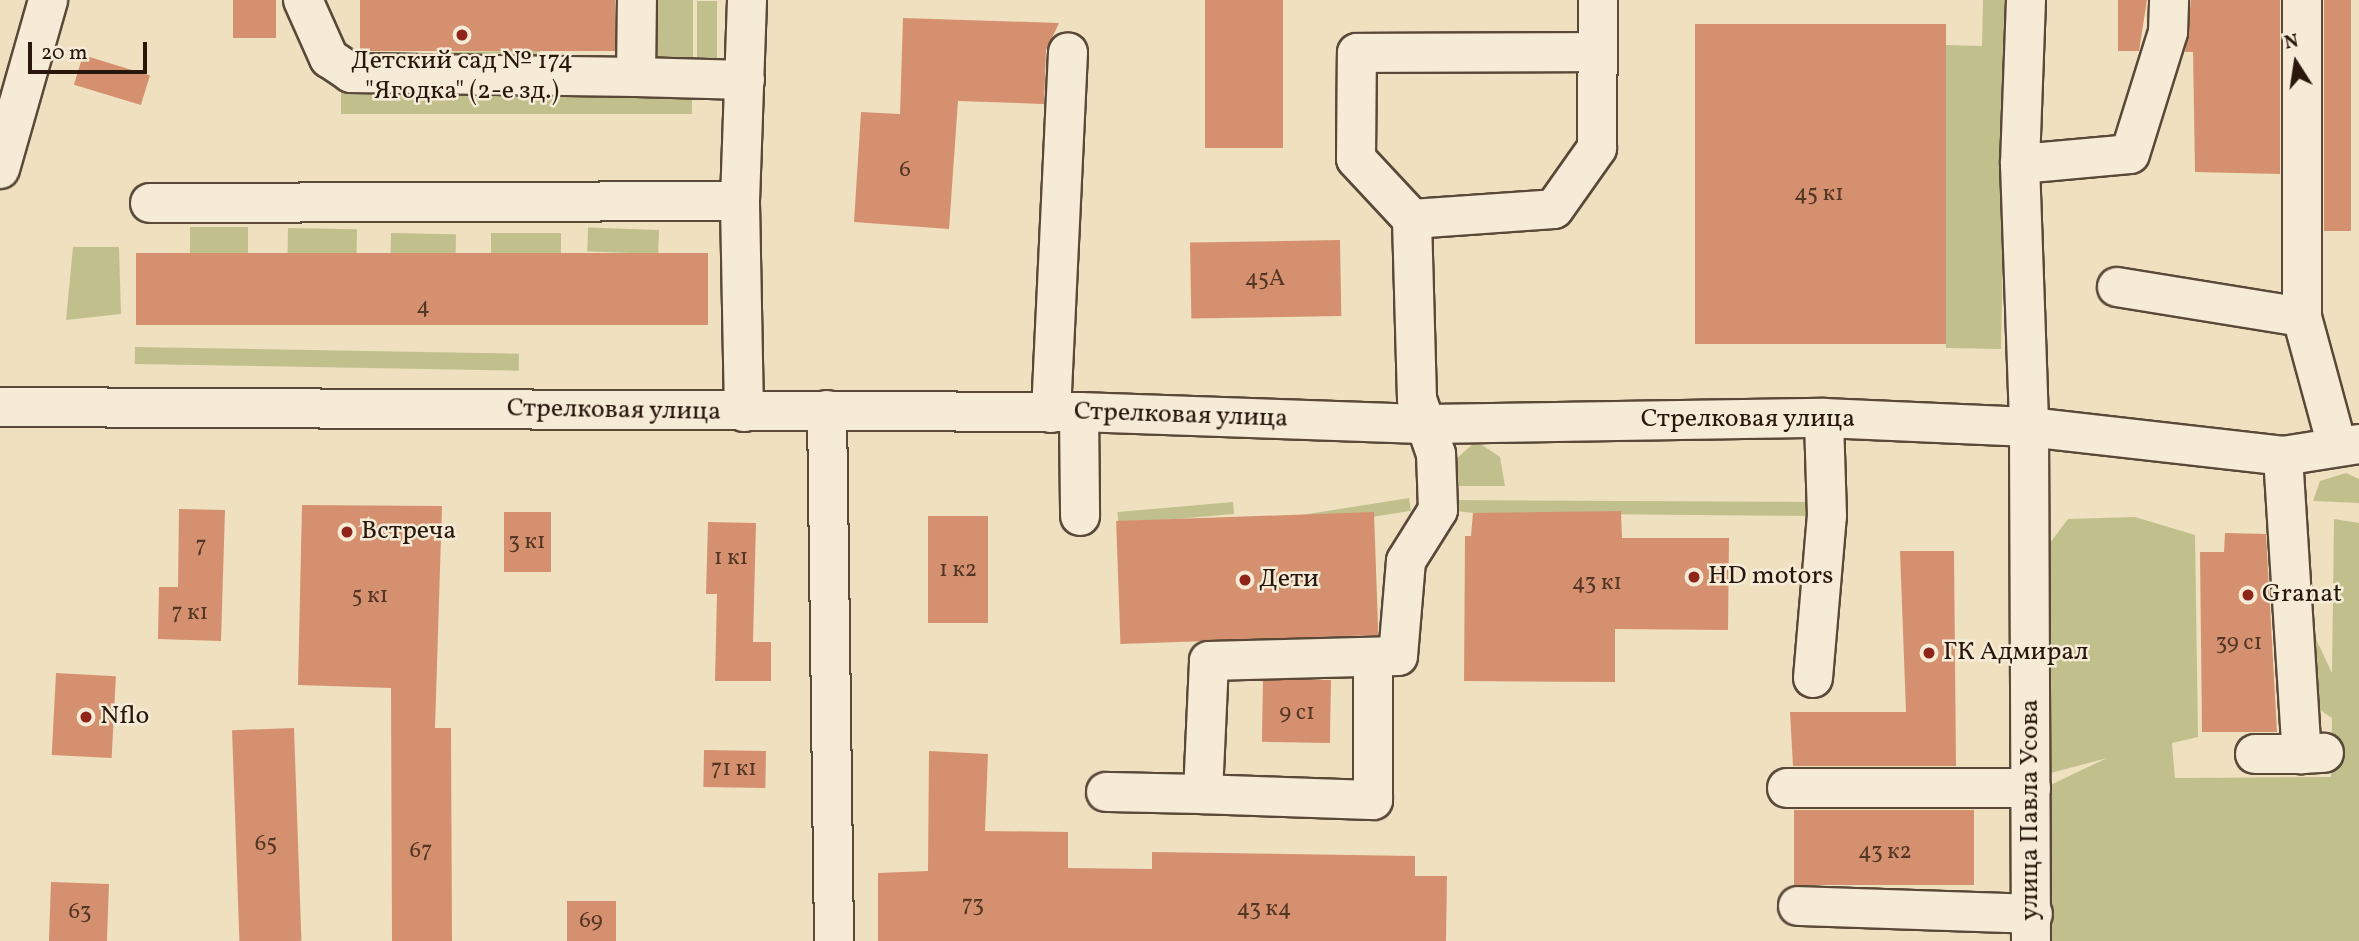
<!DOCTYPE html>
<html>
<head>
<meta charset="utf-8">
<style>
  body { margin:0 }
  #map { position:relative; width:2359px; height:941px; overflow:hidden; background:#efe0c0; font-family:Vollkorn,serif }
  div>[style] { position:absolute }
  .green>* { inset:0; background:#c1c08d; transform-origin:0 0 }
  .building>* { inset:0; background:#d5916f; transform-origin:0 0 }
  .roads { filter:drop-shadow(2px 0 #5a4939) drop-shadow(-2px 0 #5a4939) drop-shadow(0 2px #5a4939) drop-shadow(0 -2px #5a4939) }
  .minor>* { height:38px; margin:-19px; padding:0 19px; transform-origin:19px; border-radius:19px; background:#f5ebd6 }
  .dots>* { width:19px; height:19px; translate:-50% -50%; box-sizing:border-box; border:4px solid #f5ebd6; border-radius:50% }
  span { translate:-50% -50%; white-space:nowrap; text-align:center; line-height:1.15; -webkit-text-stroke:5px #f5ebd6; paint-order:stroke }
  .number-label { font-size:23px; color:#543625 }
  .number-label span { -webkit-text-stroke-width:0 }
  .poi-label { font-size:26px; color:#29170c }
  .left { translate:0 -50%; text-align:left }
  .street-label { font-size:26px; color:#29170c }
  .north { position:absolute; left:2261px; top:28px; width:70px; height:70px; -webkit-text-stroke:5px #f5ebd6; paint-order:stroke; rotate:348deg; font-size:19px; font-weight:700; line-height:28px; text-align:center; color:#29170c }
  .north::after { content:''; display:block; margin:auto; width:24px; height:32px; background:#29170c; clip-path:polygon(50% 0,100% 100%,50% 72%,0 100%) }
  .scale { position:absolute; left:28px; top:42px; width:119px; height:32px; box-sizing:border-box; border:4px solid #29170c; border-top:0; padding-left:9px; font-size:21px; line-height:24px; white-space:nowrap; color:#29170c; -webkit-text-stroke:5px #f5ebd6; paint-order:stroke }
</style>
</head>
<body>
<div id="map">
  <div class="green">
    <div style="left:649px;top:0;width:44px;height:70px"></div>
    <div style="clip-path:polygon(1983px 0,2008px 0,2001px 349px,1946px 348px,1946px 45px,1982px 46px)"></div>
    <div style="left:697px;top:1px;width:20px;height:59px"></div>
    <div style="clip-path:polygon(540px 51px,539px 68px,436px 60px,437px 52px)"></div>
    <div style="left:341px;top:84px;width:351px;height:30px"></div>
    <div style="left:190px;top:227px;width:58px;height:26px"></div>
    <div style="left:288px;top:228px;width:69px;height:26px;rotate:1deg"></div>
    <div style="left:659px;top:230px;width:24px;height:71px;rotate:92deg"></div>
    <div style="left:391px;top:233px;width:65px;height:21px;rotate:1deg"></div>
    <div style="left:491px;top:233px;width:70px;height:21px"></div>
    <div style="clip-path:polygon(73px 247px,119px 247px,121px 314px,66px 320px)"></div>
    <div style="left:135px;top:347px;width:384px;height:17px;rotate:1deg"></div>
    <div style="clip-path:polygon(1476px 441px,1500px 457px,1505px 486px,1455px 486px,1455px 460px)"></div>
    <div style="clip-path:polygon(2346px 473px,2359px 479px,2359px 503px,2313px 501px,2320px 481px)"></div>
    <div style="left:1409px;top:498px;width:13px;height:146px;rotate:81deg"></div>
    <div style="clip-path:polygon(1456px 500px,1814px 502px,1814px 516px,1473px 513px,1456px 511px)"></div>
    <div style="left:1233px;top:502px;width:12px;height:116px;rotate:85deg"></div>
    <div style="clip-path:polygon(2135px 517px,2195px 535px,2198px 737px,2172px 743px,2175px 778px,2331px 777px,2332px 718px,2311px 704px,2307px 620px,2332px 673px,2334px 519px,2359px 523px,2359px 941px,2050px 941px,2052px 869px,2041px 818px,2044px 788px,2107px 758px,2047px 774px,2047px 547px,2068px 519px)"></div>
  </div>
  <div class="building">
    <div style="left:233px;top:0;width:43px;height:38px"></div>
    <div style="left:360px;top:0;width:255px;height:51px"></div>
    <div style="left:1205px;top:0;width:78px;height:148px"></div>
    <div style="clip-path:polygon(2118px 0,2147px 0,2139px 51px,2118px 51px)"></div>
    <div style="clip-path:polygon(2191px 0,2280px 0,2280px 174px,2195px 172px,2193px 52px,2185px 52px)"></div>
    <div style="left:2324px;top:0;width:27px;height:231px"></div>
    <div style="clip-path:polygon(903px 18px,1059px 23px,1046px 50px,1044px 104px,958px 101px,949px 229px,854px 222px,861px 112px,900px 114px)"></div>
    <div style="left:1695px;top:24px;width:251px;height:320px"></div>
    <div style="left:83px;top:55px;width:70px;height:31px;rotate:17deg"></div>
    <div style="left:1340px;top:240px;width:76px;height:150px;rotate:89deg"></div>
    <div style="left:136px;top:253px;width:572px;height:72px"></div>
    <div style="clip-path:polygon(302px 505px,442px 506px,435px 728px,451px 728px,452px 941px,392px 941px,391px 688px,298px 685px)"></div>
    <div style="clip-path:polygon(179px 509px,225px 510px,221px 641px,158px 639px,159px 587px,178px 587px)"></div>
    <div style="clip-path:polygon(1621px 511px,1622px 538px,1729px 538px,1728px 630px,1615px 629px,1615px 682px,1464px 681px,1465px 536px,1471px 536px,1473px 513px)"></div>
    <div style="left:504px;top:512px;width:47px;height:60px"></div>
    <div style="left:1374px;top:512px;width:123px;height:258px;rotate:88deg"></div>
    <div style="left:928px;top:516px;width:60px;height:107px"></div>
    <div style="clip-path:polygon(708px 522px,756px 523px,753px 642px,771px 642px,771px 681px,715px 681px,717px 594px,706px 594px)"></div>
    <div style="clip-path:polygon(2225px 533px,2266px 534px,2277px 732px,2202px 732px,2200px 552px,2224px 552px)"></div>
    <div style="clip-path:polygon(1900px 551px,1954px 551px,1956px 766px,1793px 766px,1790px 712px,1906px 712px)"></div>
    <div style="left:56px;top:673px;width:60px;height:82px;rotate:3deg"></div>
    <div style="left:1331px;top:680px;width:63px;height:68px;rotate:91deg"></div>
    <div style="left:294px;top:728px;width:213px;height:62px;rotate:88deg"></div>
    <div style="left:704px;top:750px;width:62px;height:37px;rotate:1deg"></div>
    <div style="clip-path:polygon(929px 751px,988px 754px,985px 831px,1068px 832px,1068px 868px,1152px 869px,1152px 852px,1415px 856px,1415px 876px,1447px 876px,1446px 941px,878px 941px,878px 873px,928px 871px)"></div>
    <div style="left:1794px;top:810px;width:180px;height:75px"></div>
    <div style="left:51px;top:882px;width:58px;height:59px;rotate:2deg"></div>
    <div style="left:567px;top:901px;width:49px;height:40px"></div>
  </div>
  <div class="roads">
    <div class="minor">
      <div style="left:303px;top:0;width:64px;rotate:65.9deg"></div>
      <div style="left:329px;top:58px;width:27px;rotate:34deg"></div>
      <div style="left:351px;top:73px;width:285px;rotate:0.8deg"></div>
      <div style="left:636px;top:77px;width:77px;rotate:-89.3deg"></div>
      <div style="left:2026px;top:0;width:164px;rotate:92.1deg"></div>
      <div style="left:2020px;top:164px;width:263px;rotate:88deg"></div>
      <div style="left:2029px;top:427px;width:514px;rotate:89.78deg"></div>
      <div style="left:2302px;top:0;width:317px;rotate:90deg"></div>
      <div style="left:2302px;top:317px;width:134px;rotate:74.8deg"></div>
      <div style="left:636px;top:77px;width:109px;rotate:1.6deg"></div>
      <div style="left:2020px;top:164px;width:110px;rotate:-5.2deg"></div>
      <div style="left:2130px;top:154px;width:128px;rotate:-72.7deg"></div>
      <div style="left:2168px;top:32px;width:32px;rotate:-88deg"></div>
      <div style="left:0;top:169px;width:176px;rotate:-74.1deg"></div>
      <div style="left:150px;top:203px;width:590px;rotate:-0.19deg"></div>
      <div style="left:1412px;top:219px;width:82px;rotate:-133deg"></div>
      <div style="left:1356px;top:159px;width:106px;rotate:-89.5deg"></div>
      <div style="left:1357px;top:53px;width:239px;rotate:-0.2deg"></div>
      <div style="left:2117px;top:287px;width:187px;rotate:9.2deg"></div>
      <div style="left:0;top:407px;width:1079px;rotate:0.27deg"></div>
      <div style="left:1079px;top:412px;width:350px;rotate:2deg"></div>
      <div style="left:1429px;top:424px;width:395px;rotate:-0.9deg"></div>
      <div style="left:1824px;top:418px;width:205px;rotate:2.5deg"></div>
      <div style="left:2029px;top:427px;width:256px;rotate:6.5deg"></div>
      <div style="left:2283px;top:456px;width:77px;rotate:-9deg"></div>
      <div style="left:827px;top:410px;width:531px;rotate:89.24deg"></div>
      <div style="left:744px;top:412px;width:211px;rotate:-91.1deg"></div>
      <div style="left:740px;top:201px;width:201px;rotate:-88deg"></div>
      <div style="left:1079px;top:412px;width:104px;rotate:89.4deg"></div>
      <div style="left:1051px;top:413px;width:361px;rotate:-87.3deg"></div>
      <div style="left:2283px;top:456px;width:299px;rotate:86.4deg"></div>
      <div style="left:2302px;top:754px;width:22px;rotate:-3deg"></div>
      <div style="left:1373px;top:659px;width:141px;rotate:90deg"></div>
      <div style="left:1373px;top:800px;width:170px;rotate:-178deg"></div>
      <div style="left:1203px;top:794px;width:133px;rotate:-87.4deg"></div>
      <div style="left:1209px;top:661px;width:189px;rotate:-1.5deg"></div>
      <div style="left:1398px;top:656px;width:95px;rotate:-85.2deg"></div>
      <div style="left:1406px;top:561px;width:60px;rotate:-57.9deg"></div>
      <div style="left:1438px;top:510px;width:56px;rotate:-92deg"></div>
      <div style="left:1436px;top:454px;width:58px;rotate:-109.1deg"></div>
      <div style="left:1417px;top:399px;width:180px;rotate:-91.6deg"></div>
      <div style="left:1412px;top:219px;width:142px;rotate:-4deg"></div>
      <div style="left:1554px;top:209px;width:75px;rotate:-54.8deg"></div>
      <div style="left:1597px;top:148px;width:148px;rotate:-89.6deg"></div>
      <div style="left:1813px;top:678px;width:163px;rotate:-85.1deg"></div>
      <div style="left:1827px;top:516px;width:98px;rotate:-91.8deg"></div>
      <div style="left:2255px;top:754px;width:47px"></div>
      <div style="left:1787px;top:788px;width:244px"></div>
      <div style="left:1106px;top:792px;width:97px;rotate:1.2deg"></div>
      <div style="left:1798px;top:906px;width:235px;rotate:1.9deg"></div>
    </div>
  </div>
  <div class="dots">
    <div style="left:462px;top:35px;background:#8f2418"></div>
    <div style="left:347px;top:532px;background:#8f2418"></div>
    <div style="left:1694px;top:577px;background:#8f2418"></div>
    <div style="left:1245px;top:580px;background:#8f2418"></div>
    <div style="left:2248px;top:595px;background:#8f2418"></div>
    <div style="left:1929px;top:653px;background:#8f2418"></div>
    <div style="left:86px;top:717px;background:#8f2418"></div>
  </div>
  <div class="number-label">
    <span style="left:905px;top:170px">6</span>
    <span style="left:1819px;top:194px">45 к1</span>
    <span style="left:1265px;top:279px">45А</span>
    <span style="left:423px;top:307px">4</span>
    <span style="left:527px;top:542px">3 к1</span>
    <span style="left:201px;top:546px">7</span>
    <span style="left:731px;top:558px">1 к1</span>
    <span style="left:958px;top:570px">1 к2</span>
    <span style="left:1597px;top:583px">43 к1</span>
    <span style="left:370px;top:596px">5 к1</span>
    <span style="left:190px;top:613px">7 к1</span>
    <span style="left:2239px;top:643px">39 с1</span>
    <span style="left:1297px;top:713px">9 с1</span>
    <span style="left:734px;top:769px">71 к1</span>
    <span style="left:266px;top:844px">65</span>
    <span style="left:421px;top:851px">67</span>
    <span style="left:1885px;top:852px">43 к2</span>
    <span style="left:973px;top:905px">73</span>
    <span style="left:1264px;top:909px">43 к4</span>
    <span style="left:80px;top:912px">63</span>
    <span style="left:591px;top:921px">69</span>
  </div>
  <div class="poi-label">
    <span style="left:462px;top:77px">Детский сад № 174<br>"Ягодка" (2-е зд.)</span>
    <span class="left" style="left:361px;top:532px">Встреча</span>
    <span class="left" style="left:1708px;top:577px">HD motors</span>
    <span class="left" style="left:1259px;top:580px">Дети</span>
    <span class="left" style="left:2262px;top:595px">Granat</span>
    <span class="left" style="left:1943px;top:653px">ГК Адмирал</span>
    <span class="left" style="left:100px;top:717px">Nflo</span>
  </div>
  <div class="street-label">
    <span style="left:614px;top:411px;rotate:1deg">Стрелковая улица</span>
    <span style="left:1181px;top:416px;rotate:2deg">Стрелковая улица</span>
    <span style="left:1748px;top:420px">Стрелковая улица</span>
    <span style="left:2031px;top:810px;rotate:-90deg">улица Павла Усова</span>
  </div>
  <div class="north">N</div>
  <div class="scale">20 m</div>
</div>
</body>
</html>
